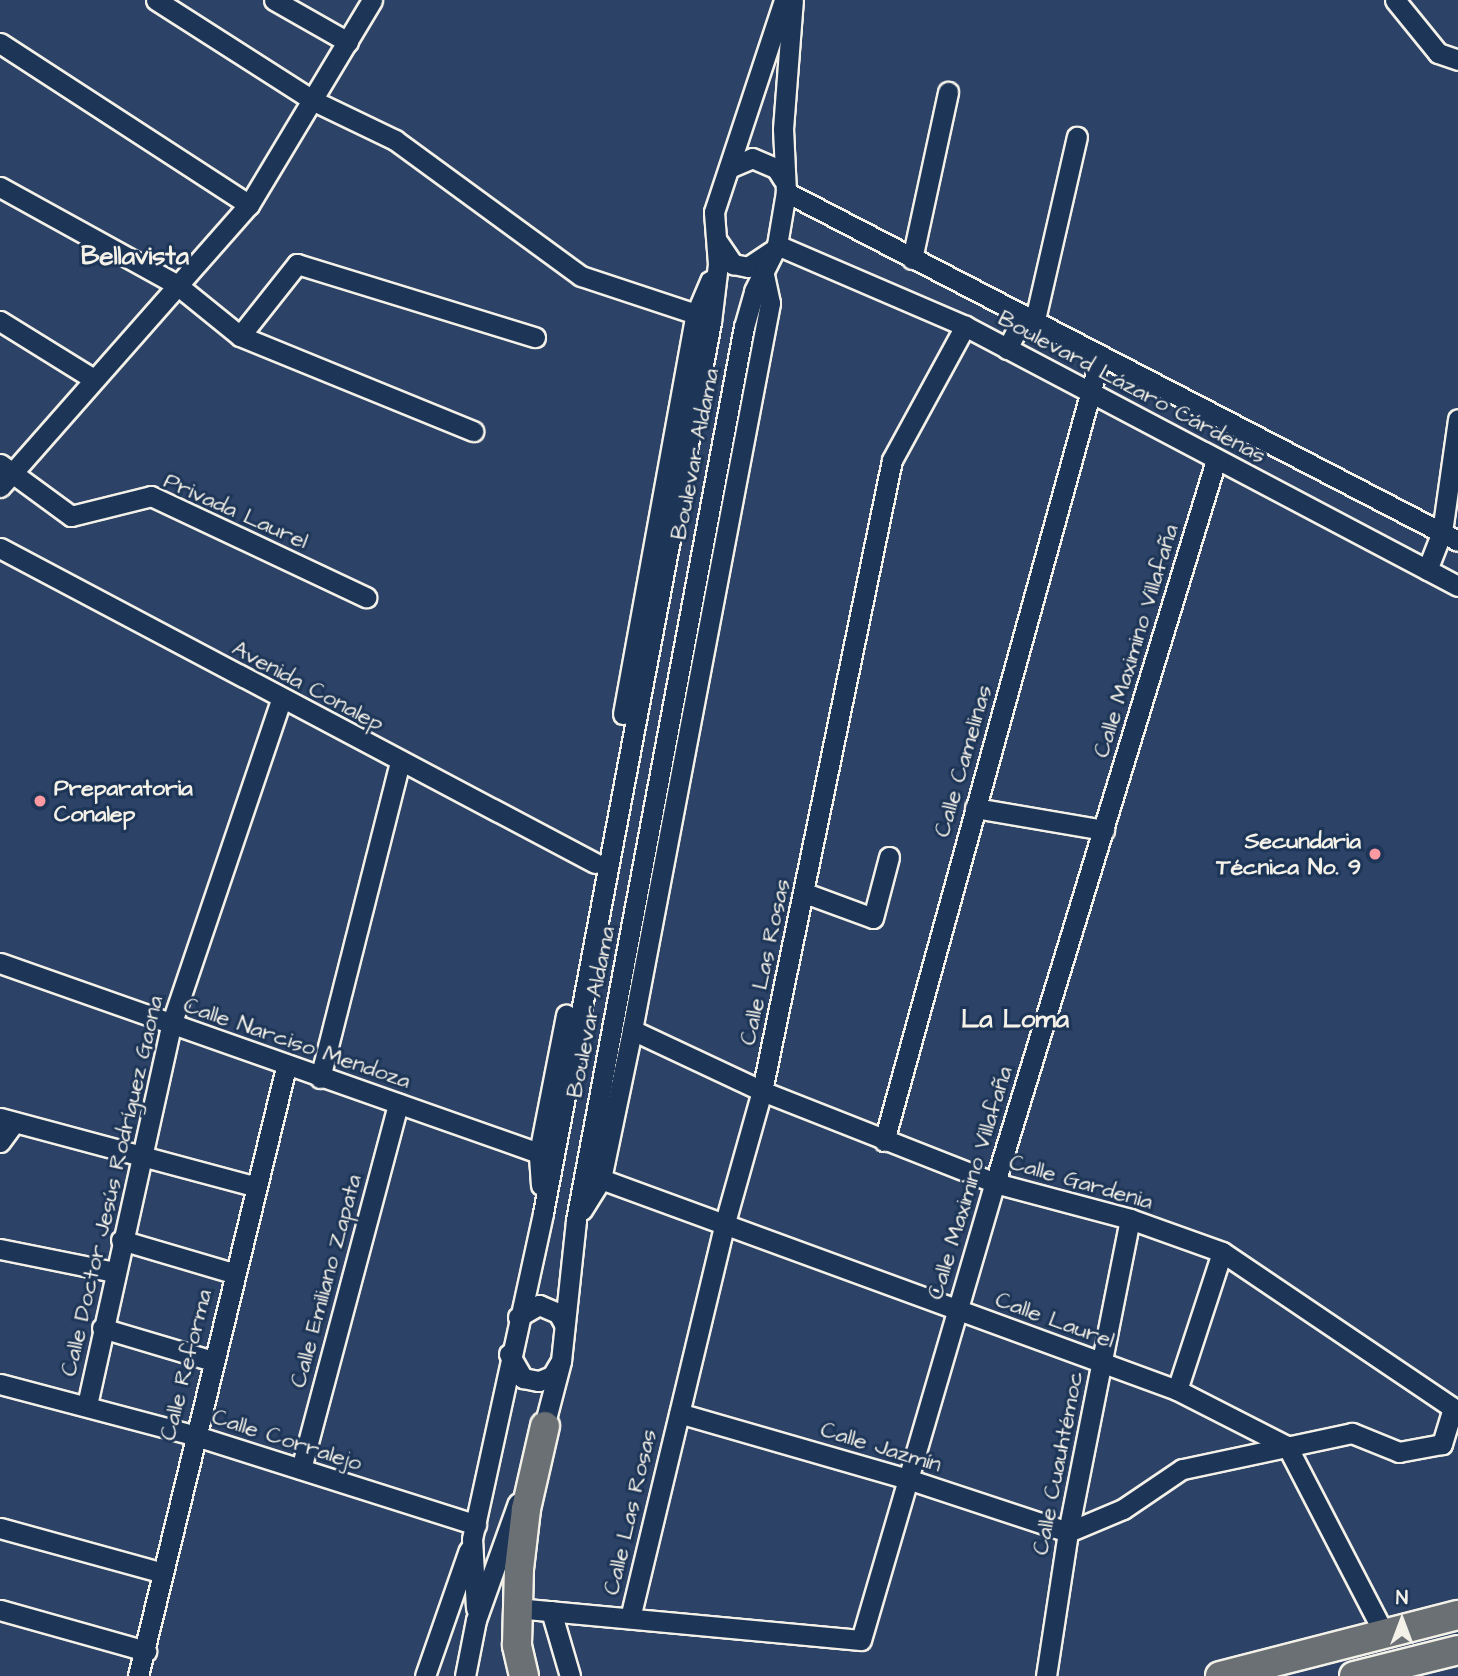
<!DOCTYPE html>
<html>
<head>
<meta charset="utf-8">
<style>
  body { margin:0 }
  #map { position:relative; width:1458px; height:1676px; overflow:hidden; background:#2c4266; font-family:"Architects Daughter",sans-serif }
  div>[style] { position:absolute }
  .roads { filter:drop-shadow(2px 0 #f4f1e8) drop-shadow(-2px 0 #f4f1e8) drop-shadow(0 2px #f4f1e8) drop-shadow(0 -2px #f4f1e8) }
  .minor>* { height:19px; margin:-9.5px; padding:0 9.5px; transform-origin:9.5px; border-radius:9.5px; background:#1d3557 }
  .highway>* { height:28px; margin:-14px; padding:0 14px; transform-origin:14px; border-radius:14px; background:#6a7074 }
  .dots>* { width:19px; height:19px; translate:-50% -50%; box-sizing:border-box; border:4px solid #1d3557; border-radius:50% }
  span { translate:-50% -50%; white-space:nowrap; text-align:center; line-height:1.15; -webkit-text-stroke:6px #1d3557; paint-order:stroke }
  .street-label { font-size:23px; color:#f4f1e8 }
  .poi-label { font-size:23px; color:#f4f1e8; font-weight:700 }
  .left { translate:0 -50%; text-align:left }
  .right { translate:-100% -50%; text-align:right }
  .quarter-label { font-size:26px; color:#f4f1e8; font-weight:700 }
  .north { position:absolute; left:1367px; top:1585px; width:70px; height:70px; -webkit-text-stroke:5px #1d3557; paint-order:stroke; rotate:0deg; font-size:19px; font-weight:700; line-height:28px; text-align:center; color:#f4f1e8 }
  .north::after { content:''; display:block; margin:auto; width:24px; height:32px; background:#f4f1e8; clip-path:polygon(50% 0,100% 100%,50% 72%,0 100%) }
</style>
</head>
<body>
<div id="map">
  <div class="roads">
    <div class="minor">
      <div style="left:156px;top:0;width:188px;rotate:32.6deg"></div>
      <div style="left:314px;top:101px;width:90px;rotate:25.7deg"></div>
      <div style="left:395px;top:140px;width:230px;rotate:36.2deg"></div>
      <div style="left:581px;top:276px;width:121px;rotate:18.3deg"></div>
      <div style="left:274px;top:0;width:85px;rotate:29.6deg"></div>
      <div style="left:1395px;top:0;width:68px;rotate:50.9deg"></div>
      <div style="left:1438px;top:53px;width:21px;rotate:19deg"></div>
      <div style="left:0;top:43px;width:297px;rotate:33deg"></div>
      <div style="left:729px;top:168px;width:25px;rotate:-23deg"></div>
      <div style="left:752px;top:158px;width:26px;rotate:23deg"></div>
      <div style="left:776px;top:168px;width:13px;rotate:58deg"></div>
      <div style="left:0;top:187px;width:201px;rotate:28.9deg"></div>
      <div style="left:176px;top:284px;width:82px;rotate:39.1deg"></div>
      <div style="left:240px;top:336px;width:252px;rotate:22.2deg"></div>
      <div style="left:786px;top:192px;width:757px;rotate:27.44deg"></div>
      <div style="left:718px;top:242px;width:27px;rotate:56deg"></div>
      <div style="left:733px;top:264px;width:15px;rotate:11deg"></div>
      <div style="left:748px;top:267px;width:29px;rotate:-34deg"></div>
      <div style="left:777px;top:245px;width:205px;rotate:23.3deg"></div>
      <div style="left:965px;top:326px;width:557px;rotate:27.81deg"></div>
      <div style="left:912px;top:259px;width:171px;rotate:-77.8deg"></div>
      <div style="left:0;top:321px;width:108px;rotate:31.8deg"></div>
      <div style="left:1034px;top:324px;width:192px;rotate:-77.1deg"></div>
      <div style="left:240px;top:336px;width:92px;rotate:-51.6deg"></div>
      <div style="left:297px;top:264px;width:249px;rotate:17.1deg"></div>
      <div style="left:1007px;top:349px;width:35px;rotate:-63deg"></div>
      <div style="left:0;top:464px;width:88px;rotate:36.2deg"></div>
      <div style="left:71px;top:516px;width:82px;rotate:-14deg"></div>
      <div style="left:151px;top:496px;width:238px;rotate:25.2deg"></div>
      <div style="left:0;top:487px;width:376px;rotate:-48.6deg"></div>
      <div style="left:249px;top:205px;width:239px;rotate:-59deg"></div>
      <div style="left:0;top:548px;width:673px;rotate:27.9deg"></div>
      <div style="left:1427px;top:570px;width:41px;rotate:-68.5deg"></div>
      <div style="left:1442px;top:532px;width:114px;rotate:-81.9deg"></div>
      <div style="left:623px;top:714px;width:407px;rotate:-79.7deg"></div>
      <div style="left:696px;top:314px;width:36px;rotate:-67deg"></div>
      <div style="left:975px;top:808px;width:131px;rotate:9.7deg"></div>
      <div style="left:805px;top:893px;width:72px;rotate:20.2deg"></div>
      <div style="left:873px;top:918px;width:63px;rotate:-75.3deg"></div>
      <div style="left:0;top:963px;width:572px;rotate:19.42deg"></div>
      <div style="left:632px;top:1030px;width:144px;rotate:25.1deg"></div>
      <div style="left:762px;top:1091px;width:251px;rotate:21.5deg"></div>
      <div style="left:995px;top:1183px;width:140px;rotate:14.9deg"></div>
      <div style="left:1130px;top:1219px;width:98px;rotate:19.7deg"></div>
      <div style="left:1222px;top:1252px;width:279px;rotate:34deg"></div>
      <div style="left:1453px;top:1408px;width:38px;rotate:107deg"></div>
      <div style="left:1442px;top:1444px;width:44px;rotate:169.5deg"></div>
      <div style="left:1399px;top:1452px;width:51px;rotate:-158deg"></div>
      <div style="left:1352px;top:1433px;width:174px;rotate:168deg"></div>
      <div style="left:1182px;top:1469px;width:71px;rotate:145.9deg"></div>
      <div style="left:1123px;top:1509px;width:60px;rotate:157.3deg"></div>
      <div style="left:1068px;top:1532px;width:165px;rotate:-161.7deg"></div>
      <div style="left:911px;top:1480px;width:241px;rotate:-163.9deg"></div>
      <div style="left:320px;top:1078px;width:326px;rotate:-75.8deg"></div>
      <div style="left:0;top:1118px;width:263px;rotate:15deg"></div>
      <div style="left:884px;top:1141px;width:812px;rotate:-74.58deg"></div>
      <div style="left:0;top:1142px;width:24px;rotate:-54deg"></div>
      <div style="left:601px;top:1179px;width:613px;rotate:20.12deg"></div>
      <div style="left:1177px;top:1390px;width:123px;rotate:27deg"></div>
      <div style="left:1287px;top:1446px;width:213px;rotate:62.6deg"></div>
      <div style="left:541px;top:1185px;width:32px;rotate:-94deg"></div>
      <div style="left:539px;top:1153px;width:141px;rotate:-78.9deg"></div>
      <div style="left:582px;top:1210px;width:36px;rotate:-58deg"></div>
      <div style="left:601px;top:1179px;width:152px;rotate:-78.2deg"></div>
      <div style="left:632px;top:1030px;width:740px;rotate:-79.25deg"></div>
      <div style="left:770px;top:303px;width:34px;rotate:-102deg"></div>
      <div style="left:121px;top:1240px;width:117px;rotate:16.4deg"></div>
      <div style="left:0;top:1249px;width:116px;rotate:11.4deg"></div>
      <div style="left:518px;top:1317px;width:24px;rotate:-30deg"></div>
      <div style="left:539px;top:1305px;width:21px;rotate:23deg"></div>
      <div style="left:558px;top:1313px;width:13px;rotate:61deg"></div>
      <div style="left:102px;top:1328px;width:116px;rotate:16.6deg"></div>
      <div style="left:509px;top:1354px;width:28px;rotate:60deg"></div>
      <div style="left:523px;top:1378px;width:16px;rotate:11deg"></div>
      <div style="left:539px;top:1381px;width:14px;rotate:-21deg"></div>
      <div style="left:552px;top:1376px;width:14px;rotate:-60deg"></div>
      <div style="left:0;top:1384px;width:200px;rotate:14.8deg"></div>
      <div style="left:193px;top:1435px;width:297px;rotate:17.6deg"></div>
      <div style="left:1177px;top:1390px;width:145px;rotate:-71.9deg"></div>
      <div style="left:87px;top:1405px;width:389px;rotate:-77.5deg"></div>
      <div style="left:171px;top:1025px;width:343px;rotate:-71.3deg"></div>
      <div style="left:541px;top:1438px;width:80px;rotate:-75.4deg"></div>
      <div style="left:561px;top:1361px;width:142px;rotate:-83.9deg"></div>
      <div style="left:576px;top:1220px;width:909px;rotate:-79.35deg"></div>
      <div style="left:744px;top:327px;width:37px;rotate:-74deg"></div>
      <div style="left:754px;top:291px;width:51px;rotate:-63.4deg"></div>
      <div style="left:777px;top:245px;width:54px;rotate:-80.4deg"></div>
      <div style="left:786px;top:192px;width:63px;rotate:-92.7deg"></div>
      <div style="left:783px;top:129px;width:129px;rotate:-85.6deg"></div>
      <div style="left:301px;top:1469px;width:378px;rotate:-75.1deg"></div>
      <div style="left:0;top:1528px;width:169px;rotate:15.4deg"></div>
      <div style="left:476px;top:1608px;width:69px;rotate:-93.3deg"></div>
      <div style="left:472px;top:1539px;width:334px;rotate:-77.7deg"></div>
      <div style="left:543px;top:1213px;width:907px;rotate:-79.32deg"></div>
      <div style="left:711px;top:322px;width:58px;rotate:-83.1deg"></div>
      <div style="left:718px;top:264px;width:52px;rotate:-94.4deg"></div>
      <div style="left:714px;top:212px;width:223px;rotate:-71.7deg"></div>
      <div style="left:516px;top:1608px;width:346px;rotate:5.3deg"></div>
      <div style="left:861px;top:1640px;width:476px;rotate:-73.7deg"></div>
      <div style="left:995px;top:1183px;width:756px;rotate:-73deg"></div>
      <div style="left:0;top:1610px;width:152px;rotate:15.7deg"></div>
      <div style="left:551px;top:1611px;width:68px;rotate:73.7deg"></div>
      <div style="left:630px;top:1618px;width:403px;rotate:-76.5deg"></div>
      <div style="left:724px;top:1226px;width:140px;rotate:-74.3deg"></div>
      <div style="left:762px;top:1091px;width:644px;rotate:-78.36deg"></div>
      <div style="left:892px;top:460px;width:153px;rotate:-61.4deg"></div>
      <div style="left:138px;top:1676px;width:627px;rotate:-76.34deg"></div>
      <div style="left:425px;top:1676px;width:133px;rotate:-70.8deg"></div>
      <div style="left:465px;top:1676px;width:57px;rotate:-78.9deg"></div>
      <div style="left:476px;top:1620px;width:124px;rotate:-70.3deg"></div>
      <div style="left:1046px;top:1676px;width:146px;rotate:-81.3deg"></div>
      <div style="left:1068px;top:1532px;width:319px;rotate:-78.8deg"></div>
    </div>
    <div class="highway">
      <div style="left:524px;top:1676px;width:32px;rotate:-103deg"></div>
      <div style="left:517px;top:1645px;width:76px;rotate:-88.5deg"></div>
      <div style="left:519px;top:1569px;width:60px;rotate:-83.3deg"></div>
      <div style="left:526px;top:1509px;width:85px;rotate:-77.1deg"></div>
      <div style="left:1220px;top:1676px;width:246px;rotate:-14.4deg"></div>
      <div style="left:1354px;top:1676px;width:107px;rotate:-14deg"></div>
    </div>
  </div>
  <div class="dots">
    <div style="left:40px;top:801px;background:#ff9aa2"></div>
    <div style="left:1375px;top:854px;background:#ff9aa2"></div>
  </div>
  <div class="street-label">
    <span style="left:1132px;top:387px;rotate:28deg">Boulevard Lázaro Cárdenas</span>
    <span style="left:695px;top:454px;rotate:-79deg">Boulevar Aldama</span>
    <span style="left:236px;top:511px;rotate:24deg">Privada Laurel</span>
    <span style="left:1136px;top:641px;rotate:-73deg">Calle Maximino Villafaña</span>
    <span style="left:308px;top:686px;rotate:28deg">Avenida Conalep</span>
    <span style="left:963px;top:761px;rotate:-74deg">Calle Camelinas</span>
    <span style="left:765px;top:962px;rotate:-78deg">Calle Las Rosas</span>
    <span style="left:591px;top:1012px;rotate:-79deg">Boulevar Aldama</span>
    <span style="left:297px;top:1043px;rotate:19deg">Calle Narciso Mendoza</span>
    <span style="left:1081px;top:1182px;rotate:16deg">Calle Gardenia</span>
    <span style="left:970px;top:1183px;rotate:-73deg">Calle Maximino Villafaña</span>
    <span style="left:112px;top:1186px;rotate:-77deg">Calle Doctor Jesús Rodríguez Gaona</span>
    <span style="left:326px;top:1281px;rotate:-75deg">Calle Emiliano Zapata</span>
    <span style="left:1055px;top:1320px;rotate:20deg">Calle Laurel</span>
    <span style="left:186px;top:1365px;rotate:-76deg">Calle Reforma</span>
    <span style="left:287px;top:1440px;rotate:18deg">Calle Corralejo</span>
    <span style="left:881px;top:1447px;rotate:17deg">Calle Jazmín</span>
    <span style="left:1058px;top:1463px;rotate:-79deg">Calle Cuauhtémoc</span>
    <span style="left:630px;top:1512px;rotate:-77deg">Calle Las Rosas</span>
  </div>
  <div class="poi-label">
    <span class="left" style="left:54px;top:801px">Preparatoria<br>Conalep</span>
    <span class="right" style="left:1361px;top:854px">Secundaria<br>Técnica No. 9</span>
  </div>
  <div class="quarter-label">
    <span style="left:135px;top:257px">Bellavista</span>
    <span style="left:1015px;top:1020px">La Loma</span>
  </div>
  <div class="north">N</div>
</div>
</body>
</html>
